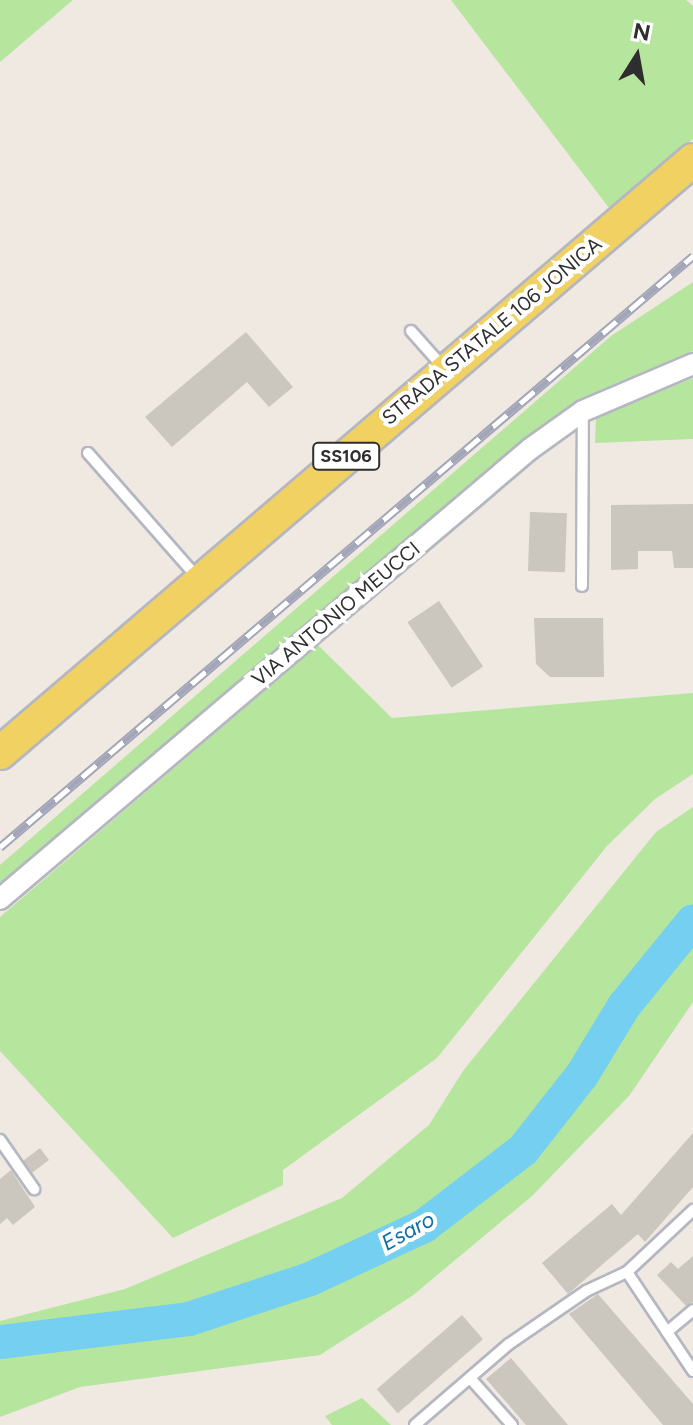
<!DOCTYPE html>
<html>
<head>
<meta charset="utf-8">
<style>
  body { margin:0 }
  #map { position:relative; width:693px; height:1425px; overflow:hidden; background:#efe9e1; font-family:Figtree,sans-serif }
  div>[style] { position:absolute }
  .green>* { inset:0; background:#b6e59e }
  .river>* { height:34px; margin:-17px; padding:0 17px; transform-origin:17px; border-radius:17px; background:#75cff0 }
  .building>* { inset:0; background:#cbc7bf; transform-origin:0 0 }
  .roads { filter:drop-shadow(2px 0 #b4b7c1) drop-shadow(-2px 0 #b4b7c1) drop-shadow(0 2px #b4b7c1) drop-shadow(0 -2px #b4b7c1) }
  .service>* { height:10px; margin:-5px; padding:0 5px; transform-origin:5px; border-radius:5px; background:#fff }
  .minor>* { height:20px; margin:-10px; padding:0 10px; transform-origin:10px; border-radius:10px; background:#fff }
  .primary>* { height:32px; margin:-16px; padding:0 16px; transform-origin:16px; border-radius:16px; background:#f2d163 }
  .rail>* { height:9px; margin-top:-4.5px; transform-origin:0; background:repeating-linear-gradient(90deg,#fff 0 18px,#a3a6b8 0 36px); box-sizing:border-box; border-block:2px solid #a3a6b8 }
  span { translate:-50% -50%; white-space:nowrap; text-align:center; line-height:1.15; -webkit-text-stroke:8px #fff; paint-order:stroke }
  .shield-label span { padding:2px 6px; background:#fff; border:2px solid; border-radius:6px; -webkit-text-stroke-width:0 }
  .shield-label { font-size:18px; color:#2e2e2e; font-weight:700 }
  .street-label { font-size:20px; color:#2e2e2e }
  .water-label { font-size:22px; color:#0d6fa3; font-style:italic }
  .north { position:absolute; left:597px; top:16px; width:80px; height:80px; -webkit-text-stroke:6px #fff; paint-order:stroke; rotate:11deg; font-size:22px; font-weight:700; line-height:32px; text-align:center; color:#2e2e2e }
  .north::after { content:''; display:block; margin:auto; width:28px; height:36px; background:#2e2e2e; clip-path:polygon(50% 0,100% 100%,50% 72%,0 100%) }
</style>
</head>
<body>
<div id="map">
  <div class="green">
    <div style="clip-path:polygon(0 0,73px 0,0 62px)"></div>
    <div style="clip-path:polygon(451px 0,686px 0,693px 6px,693px 139px,609px 208px)"></div>
    <div style="clip-path:polygon(693px 282px,693px 351px,603px 389px,547px 424px,0 886px,0 865px,611px 336px)"></div>
    <div style="clip-path:polygon(693px 378px,693px 439px,595px 443px,596px 418px)"></div>
    <div style="clip-path:polygon(318px 645px,392px 718px,693px 693px,693px 774px,655px 799px,607px 846px,437px 1058px,283px 1170px,283px 1185px,173px 1238px,0 1051px,0 917px)"></div>
    <div style="clip-path:polygon(693px 807px,693px 1002px,629px 1096px,532px 1196px,412px 1296px,320px 1355px,80px 1387px,0 1417px,0 1321px,125px 1289px,342px 1198px,429px 1125px,463px 1071px,656px 832px)"></div>
    <div style="clip-path:polygon(362px 1398px,391px 1425px,332px 1425px,325px 1416px)"></div>
  </div>
  <div class="river">
    <div style="left:0;top:1342px;width:190px;rotate:-6.9deg"></div>
    <div style="left:189px;top:1319px;width:127px;rotate:-18.3deg"></div>
    <div style="left:310px;top:1279px;width:126px;rotate:-24.9deg"></div>
    <div style="left:424px;top:1226px;width:125px;rotate:-37.5deg"></div>
    <div style="left:523px;top:1150px;width:95px;rotate:-51.8deg"></div>
    <div style="left:582px;top:1075px;width:81px;rotate:-58.7deg"></div>
    <div style="left:624px;top:1006px;width:109px;rotate:-50.9deg"></div>
  </div>
  <div class="building">
    <div style="clip-path:polygon(246px 332px,293px 387px,269px 407px,247px 382px,172px 447px,145px 417px)"></div>
    <div style="clip-path:polygon(693px 504px,693px 568px,674px 568px,672px 551px,638px 551px,638px 569px,611px 570px,611px 505px)"></div>
    <div style="left:530px;top:512px;width:37px;height:59px;rotate:2deg"></div>
    <div style="left:439px;top:601px;width:79px;height:38px;rotate:56deg"></div>
    <div style="clip-path:polygon(534px 618px,603px 618px,604px 677px,550px 677px,536px 664px)"></div>
    <div style="clip-path:polygon(693px 1133px,693px 1187px,645px 1242px,638px 1234px,568px 1294px,542px 1263px,612px 1204px,621px 1215px)"></div>
    <div style="left:40px;top:1148px;width:15px;height:21px;rotate:53deg"></div>
    <div style="clip-path:polygon(11px 1170px,35px 1207px,13px 1225px,7px 1218px,0 1224px,0 1179px)"></div>
    <div style="clip-path:polygon(693px 1256px,693px 1302px,686px 1306px,657px 1275px,671px 1262px,678px 1269px)"></div>
    <div style="clip-path:polygon(598px 1294px,693px 1404px,693px 1425px,663px 1425px,569px 1314px)"></div>
    <div style="left:462px;top:1315px;width:32px;height:113px;rotate:49deg"></div>
    <div style="clip-path:polygon(511px 1358px,568px 1425px,526px 1425px,486px 1379px)"></div>
  </div>
  <div class="roads">
    <div class="service">
      <div style="left:411px;top:331px;width:50px;rotate:48.3deg"></div>
      <div style="left:88px;top:453px;width:167px;rotate:48.7deg"></div>
      <div style="left:582px;top:586px;width:174px;rotate:-89.7deg"></div>
      <div style="left:0;top:1140px;width:60px;rotate:55.2deg"></div>
      <div style="left:627px;top:1272px;width:119px;rotate:56.3deg"></div>
      <div style="left:667px;top:1332px;width:34px;rotate:-40deg"></div>
      <div style="left:470px;top:1378px;width:63px;rotate:48.2deg"></div>
      <div style="left:415px;top:1425px;width:124px;rotate:-40.8deg"></div>
      <div style="left:509px;top:1344px;width:93px;rotate:-34.5deg"></div>
      <div style="left:586px;top:1291px;width:45px;rotate:-24.9deg"></div>
      <div style="left:627px;top:1272px;width:91px;rotate:-43.2deg"></div>
    </div>
    <div class="minor">
      <div style="left:0;top:899px;width:695px;rotate:-40.33deg"></div>
      <div style="left:530px;top:449px;width:65px;rotate:-35.6deg"></div>
      <div style="left:583px;top:411px;width:120px;rotate:-23.1deg"></div>
    </div>
    <div class="primary">
      <div style="left:0;top:753px;width:912px;rotate:-40.55deg"></div>
    </div>
  </div>
  <div class="rail">
    <div style="left:0;top:847px;width:911px;rotate:-40.46deg"></div>
  </div>
  <div class="shield-label">
    <span style="left:346px;top:456px">SS106</span>
  </div>
  <div class="street-label">
    <span style="left:492px;top:331px;rotate:-40deg">STRADA STATALE 106 JONICA</span>
    <span style="left:336px;top:614px;rotate:-40deg">VIA ANTONIO MEUCCI</span>
  </div>
  <div class="water-label">
    <span style="left:408px;top:1231px;rotate:-29deg">Esaro</span>
  </div>
  <div class="north">N</div>
</div>
</body>
</html>
